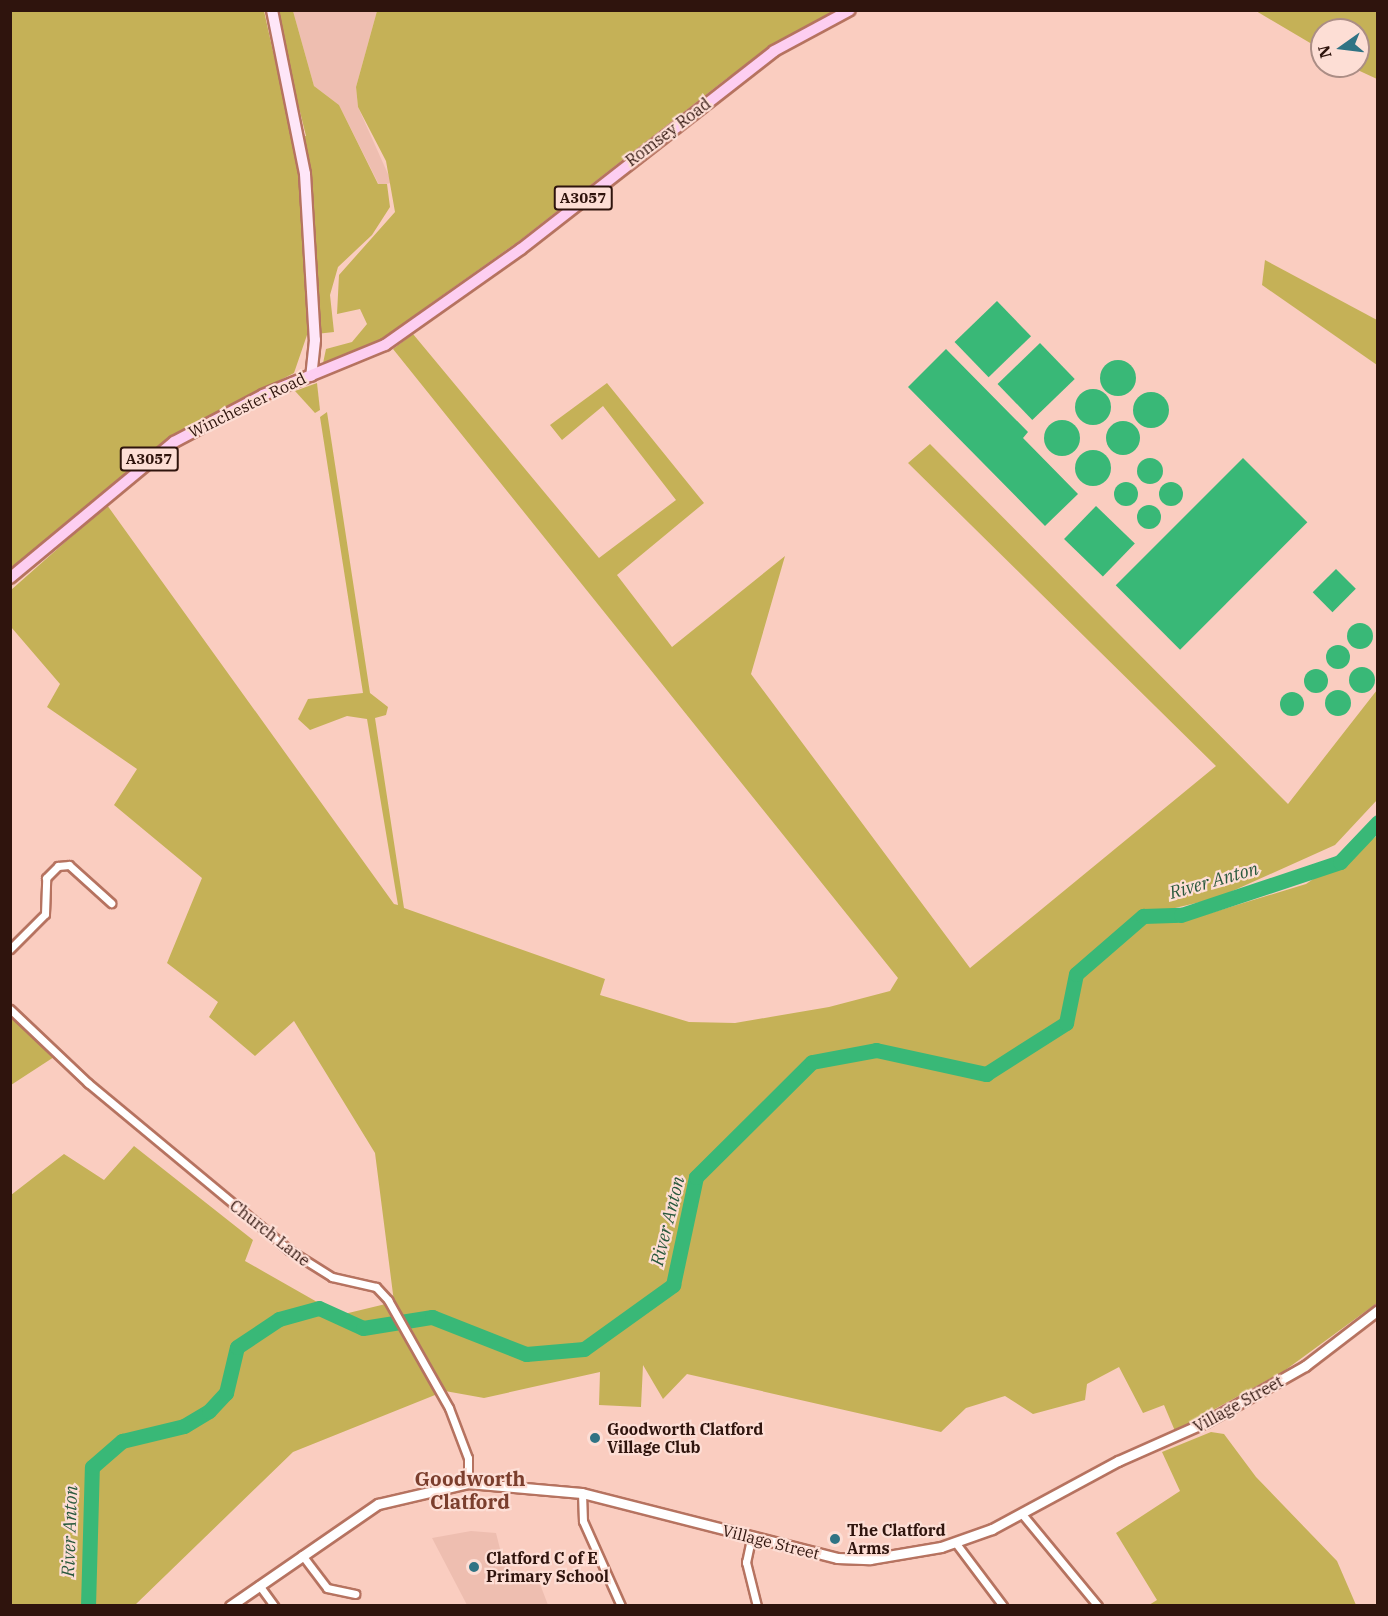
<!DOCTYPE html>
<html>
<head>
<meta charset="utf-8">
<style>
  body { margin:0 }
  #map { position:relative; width:1388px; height:1616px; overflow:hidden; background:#facdc0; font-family:"IBM Plex Serif",serif }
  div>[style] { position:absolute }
  .built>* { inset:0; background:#eebeb0 }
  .green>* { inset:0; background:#c5b157 }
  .water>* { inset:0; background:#39b877; transform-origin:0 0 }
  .round { border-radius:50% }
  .river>* { height:15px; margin:-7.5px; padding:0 7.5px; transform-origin:7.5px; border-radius:7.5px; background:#39b877 }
  .roads { filter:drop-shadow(2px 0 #b67360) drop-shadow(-2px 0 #b67360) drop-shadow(0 2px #b67360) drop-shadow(0 -2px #b67360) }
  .minor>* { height:7px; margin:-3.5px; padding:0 3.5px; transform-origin:3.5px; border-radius:3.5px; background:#fff }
  .tertiary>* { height:9px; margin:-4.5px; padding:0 4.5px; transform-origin:4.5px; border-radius:4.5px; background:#fff }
  .secondary>* { height:10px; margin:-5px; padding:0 5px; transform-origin:5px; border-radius:5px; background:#fee6f8 }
  .primary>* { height:10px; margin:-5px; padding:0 5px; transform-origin:5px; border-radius:5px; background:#fdcef1 }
  .dots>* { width:16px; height:16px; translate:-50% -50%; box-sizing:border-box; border:3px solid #fdded5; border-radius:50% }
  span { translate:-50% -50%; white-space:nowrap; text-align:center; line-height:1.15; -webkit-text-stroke:4.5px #fdded5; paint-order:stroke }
  .shield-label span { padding:2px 4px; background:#fdded5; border:2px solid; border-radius:4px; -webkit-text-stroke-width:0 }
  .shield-label { font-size:15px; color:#2f140d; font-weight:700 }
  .street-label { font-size:16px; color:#2f140d }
  .poi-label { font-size:16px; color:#2f140d; font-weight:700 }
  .left { translate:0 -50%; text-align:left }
  .water-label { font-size:18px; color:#28583c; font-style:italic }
  .quarter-label { font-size:20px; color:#7b3e2d; font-weight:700 }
  .frame { position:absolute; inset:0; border:12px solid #2f140d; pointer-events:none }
  .north { position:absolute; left:1310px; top:18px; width:60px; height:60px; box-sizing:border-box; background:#fdded5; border:2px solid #ab8d85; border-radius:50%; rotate:256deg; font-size:16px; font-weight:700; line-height:24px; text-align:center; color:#2f140d }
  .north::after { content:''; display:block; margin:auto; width:21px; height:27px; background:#307384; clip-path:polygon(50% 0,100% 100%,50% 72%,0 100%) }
</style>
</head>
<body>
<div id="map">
  <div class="built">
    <div style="clip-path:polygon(293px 11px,377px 11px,356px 87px,358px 107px,392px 183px,379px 185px,339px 105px,314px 86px)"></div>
    <div style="clip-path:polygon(471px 1531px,496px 1533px,509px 1584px,535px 1571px,548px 1605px,467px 1605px,432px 1538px)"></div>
  </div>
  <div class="green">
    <div style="clip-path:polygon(11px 11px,264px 11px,292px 137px,306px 136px,275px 11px,293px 11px,314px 86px,339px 105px,378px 184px,387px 184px,390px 207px,372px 235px,338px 267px,330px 295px,334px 332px,307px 335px,294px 373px,183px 430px,11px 575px)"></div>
    <div style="clip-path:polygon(377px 11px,834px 11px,726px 79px,519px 241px,430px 304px,433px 307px,376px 346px,322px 368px,326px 349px,352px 342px,367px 324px,360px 309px,337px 314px,339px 275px,395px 212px,386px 161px,358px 107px,356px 87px)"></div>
    <div style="clip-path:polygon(1256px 11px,1377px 11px,1377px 79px,1349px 66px,1358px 66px,1358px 30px,1322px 30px,1322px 50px)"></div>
    <div style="clip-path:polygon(1265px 260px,1377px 320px,1377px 365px,1262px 285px)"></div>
    <div style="clip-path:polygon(413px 334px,599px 558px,676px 500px,603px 406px,562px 440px,550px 425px,607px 383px,704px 503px,617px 575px,672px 647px,785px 556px,751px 674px,970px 968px,1216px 766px,908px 463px,930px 444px,1288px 804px,1377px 690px,1377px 800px,1335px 845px,1217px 898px,1175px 908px,1178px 923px,1306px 884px,1377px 836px,1377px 1303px,1284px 1371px,1175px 1431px,1164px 1405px,1143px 1413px,1119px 1367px,1087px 1384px,1085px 1400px,1033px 1414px,1005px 1396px,966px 1408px,941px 1432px,687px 1374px,663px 1399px,643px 1365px,641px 1407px,599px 1405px,600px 1372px,484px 1398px,445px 1391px,293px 1452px,135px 1605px,11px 1606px,11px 1195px,64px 1154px,104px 1180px,134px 1146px,253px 1240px,245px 1261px,340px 1315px,394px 1302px,375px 1153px,294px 1021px,255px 1056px,209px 1017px,218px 1002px,167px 963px,202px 878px,114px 805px,137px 769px,47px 707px,60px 684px,11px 627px,11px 590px,107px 505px,394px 904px,398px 905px,367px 719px,347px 716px,310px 730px,298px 719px,308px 699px,363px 693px,320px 417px,327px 412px,370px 693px,388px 707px,386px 715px,375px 718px,404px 908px,605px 979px,600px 995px,689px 1022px,735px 1023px,829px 1007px,890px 991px,898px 978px,393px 349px)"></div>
    <div style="clip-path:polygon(317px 383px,320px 410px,315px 413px,295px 391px)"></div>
    <div style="clip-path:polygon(10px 1015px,54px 1057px,11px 1085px,10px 1085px)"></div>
    <div style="clip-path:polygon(1211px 1432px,1224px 1434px,1256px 1477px,1337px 1561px,1356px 1605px,1149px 1605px,1157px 1600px,1116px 1533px,1180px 1491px,1162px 1452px)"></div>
  </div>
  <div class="water">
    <div style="left:997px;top:301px;width:49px;height:59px;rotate:46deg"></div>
    <div style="left:1040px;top:343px;width:50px;height:59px;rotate:46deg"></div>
    <div style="clip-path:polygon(946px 349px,1028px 432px,1023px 438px,1078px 494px,1045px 526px,908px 387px)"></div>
    <div class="round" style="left:1100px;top:360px;width:36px;height:36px"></div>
    <div class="round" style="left:1075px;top:389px;width:36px;height:36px"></div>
    <div class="round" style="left:1133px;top:392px;width:36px;height:36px"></div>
    <div class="round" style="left:1044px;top:420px;width:36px;height:36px"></div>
    <div class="round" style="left:1106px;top:421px;width:34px;height:34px"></div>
    <div class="round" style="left:1075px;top:450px;width:36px;height:36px"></div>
    <div style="left:1243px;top:458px;width:91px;height:180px;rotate:45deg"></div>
    <div class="round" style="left:1137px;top:458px;width:26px;height:26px"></div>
    <div class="round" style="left:1159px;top:482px;width:24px;height:24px"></div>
    <div class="round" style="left:1114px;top:482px;width:24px;height:24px"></div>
    <div class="round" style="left:1137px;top:505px;width:24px;height:24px"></div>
    <div style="left:1096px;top:506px;width:54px;height:46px;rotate:44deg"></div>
    <div style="left:1336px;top:569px;width:28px;height:33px;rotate:45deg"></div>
    <div class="round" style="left:1347px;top:623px;width:26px;height:26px"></div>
    <div class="round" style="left:1326px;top:645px;width:24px;height:24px"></div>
    <div class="round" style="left:1349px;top:667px;width:26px;height:26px"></div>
    <div class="round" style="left:1304px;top:669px;width:24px;height:24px"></div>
    <div class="round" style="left:1325px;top:690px;width:26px;height:26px"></div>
    <div class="round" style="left:1280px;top:692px;width:24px;height:24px"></div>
  </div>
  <div class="river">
    <div style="left:88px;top:1606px;width:139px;rotate:-88.4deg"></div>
    <div style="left:92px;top:1467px;width:40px;rotate:-41deg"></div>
    <div style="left:122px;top:1441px;width:64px;rotate:-13.6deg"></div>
    <div style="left:184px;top:1426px;width:29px;rotate:-31deg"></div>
    <div style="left:209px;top:1411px;width:25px;rotate:-47deg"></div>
    <div style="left:226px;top:1393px;width:47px;rotate:-76.6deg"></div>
    <div style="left:237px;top:1347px;width:50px;rotate:-33.7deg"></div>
    <div style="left:279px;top:1319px;width:41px;rotate:-15.4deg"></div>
    <div style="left:319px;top:1308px;width:48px;rotate:24.4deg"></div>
    <div style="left:363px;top:1328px;width:70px;rotate:-9.1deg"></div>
    <div style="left:432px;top:1317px;width:101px;rotate:21.5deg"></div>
    <div style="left:526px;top:1354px;width:58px;rotate:-4.9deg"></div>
    <div style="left:584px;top:1349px;width:110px;rotate:-35.7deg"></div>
    <div style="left:673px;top:1285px;width:110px;rotate:-78deg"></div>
    <div style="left:696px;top:1177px;width:163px;rotate:-44.8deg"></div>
    <div style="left:812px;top:1062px;width:65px;rotate:-10.6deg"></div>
    <div style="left:876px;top:1050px;width:113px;rotate:12.3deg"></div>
    <div style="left:986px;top:1074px;width:95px;rotate:-32.5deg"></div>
    <div style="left:1066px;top:1023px;width:50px;rotate:-78.5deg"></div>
    <div style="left:1076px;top:974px;width:89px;rotate:-40.9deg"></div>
    <div style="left:1143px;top:916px;width:38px;rotate:-2deg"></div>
    <div style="left:1181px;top:915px;width:168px;rotate:-18.4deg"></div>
    <div style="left:1340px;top:862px;width:55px;rotate:-46.5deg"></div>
  </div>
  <div class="roads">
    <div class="minor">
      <div style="left:10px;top:949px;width:49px;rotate:-45deg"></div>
      <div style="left:45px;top:914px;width:36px;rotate:-88deg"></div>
      <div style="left:46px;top:878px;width:17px;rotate:-45deg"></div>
      <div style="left:58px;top:866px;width:11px;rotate:-5deg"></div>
      <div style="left:69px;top:865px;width:57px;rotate:42.1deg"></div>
      <div style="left:10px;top:1009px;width:108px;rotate:43.5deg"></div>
      <div style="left:88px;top:1083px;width:261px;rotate:39.7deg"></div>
      <div style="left:289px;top:1250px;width:51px;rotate:32.1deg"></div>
      <div style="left:332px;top:1277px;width:45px;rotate:12.8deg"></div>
      <div style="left:376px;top:1287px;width:18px;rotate:47deg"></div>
      <div style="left:388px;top:1300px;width:124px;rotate:60.5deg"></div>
      <div style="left:449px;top:1408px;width:53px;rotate:69.2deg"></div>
      <div style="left:468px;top:1458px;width:25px;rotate:90deg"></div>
      <div style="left:582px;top:1493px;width:28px;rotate:88deg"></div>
      <div style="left:583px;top:1521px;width:93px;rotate:65.9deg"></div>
      <div style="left:1022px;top:1514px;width:119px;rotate:50.4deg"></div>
      <div style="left:751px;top:1539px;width:24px;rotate:102deg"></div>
      <div style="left:746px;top:1562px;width:45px;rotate:76deg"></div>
      <div style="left:955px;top:1542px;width:80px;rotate:53.1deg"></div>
      <div style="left:302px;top:1555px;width:41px;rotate:52.9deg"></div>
      <div style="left:327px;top:1588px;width:29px;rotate:12deg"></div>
      <div style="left:259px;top:1585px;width:26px;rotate:54deg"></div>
    </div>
    <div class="tertiary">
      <div style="left:230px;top:1606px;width:180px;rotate:-34.6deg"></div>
      <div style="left:378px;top:1504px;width:92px;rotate:-13.1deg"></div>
      <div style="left:468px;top:1483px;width:114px;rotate:5deg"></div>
      <div style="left:582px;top:1493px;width:263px;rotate:14.3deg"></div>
      <div style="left:837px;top:1558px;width:33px;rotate:2deg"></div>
      <div style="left:870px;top:1559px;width:72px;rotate:-9.6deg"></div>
      <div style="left:941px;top:1547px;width:54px;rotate:-19.4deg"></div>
      <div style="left:992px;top:1529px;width:143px;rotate:-28.4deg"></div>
      <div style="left:1118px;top:1461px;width:96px;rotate:-23.9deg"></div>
      <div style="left:1206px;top:1422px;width:114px;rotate:-29.5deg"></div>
      <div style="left:1305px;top:1366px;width:92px;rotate:-37.5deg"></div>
    </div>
    <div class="secondary">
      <div style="left:272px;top:10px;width:167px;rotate:78.6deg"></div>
      <div style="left:305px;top:174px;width:166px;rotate:86.6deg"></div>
      <div style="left:315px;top:340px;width:36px;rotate:96deg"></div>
    </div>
    <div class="primary">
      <div style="left:10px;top:578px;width:213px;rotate:-39.7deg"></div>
      <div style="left:174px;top:442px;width:101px;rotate:-27.8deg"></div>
      <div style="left:263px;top:395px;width:132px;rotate:-22.3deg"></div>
      <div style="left:385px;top:345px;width:166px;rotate:-35.2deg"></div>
      <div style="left:521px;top:249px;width:321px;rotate:-38deg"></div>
      <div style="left:774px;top:51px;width:86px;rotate:-28.3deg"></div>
    </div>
  </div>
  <div class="dots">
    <div style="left:595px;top:1438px;background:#307384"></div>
    <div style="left:835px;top:1539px;background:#307384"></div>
    <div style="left:474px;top:1567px;background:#307384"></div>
  </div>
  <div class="shield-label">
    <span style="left:583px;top:198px">A3057</span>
    <span style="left:149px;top:459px">A3057</span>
  </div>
  <div class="street-label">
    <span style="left:668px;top:132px;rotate:-37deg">Romsey Road</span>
    <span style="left:247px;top:405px;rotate:-26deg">Winchester Road</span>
    <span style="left:270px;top:1233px;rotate:38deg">Church Lane</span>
    <span style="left:1238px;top:1404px;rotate:-29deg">Village Street</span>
    <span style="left:771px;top:1542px;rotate:14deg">Village Street</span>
  </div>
  <div class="poi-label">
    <span class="left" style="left:607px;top:1438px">Goodworth Clatford<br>Village Club</span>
    <span class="left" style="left:847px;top:1539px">The Clatford<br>Arms</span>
    <span class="left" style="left:486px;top:1567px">Clatford C of E<br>Primary School</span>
  </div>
  <div class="water-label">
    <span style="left:1214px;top:881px;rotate:-16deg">River Anton</span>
    <span style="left:668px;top:1221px;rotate:-76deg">River Anton</span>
    <span style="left:70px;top:1531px;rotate:-88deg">River Anton</span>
  </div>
  <div class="quarter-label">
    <span style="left:470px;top:1490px">Goodworth<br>Clatford</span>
  </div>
  <div class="frame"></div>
  <div class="north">N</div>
</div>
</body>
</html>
